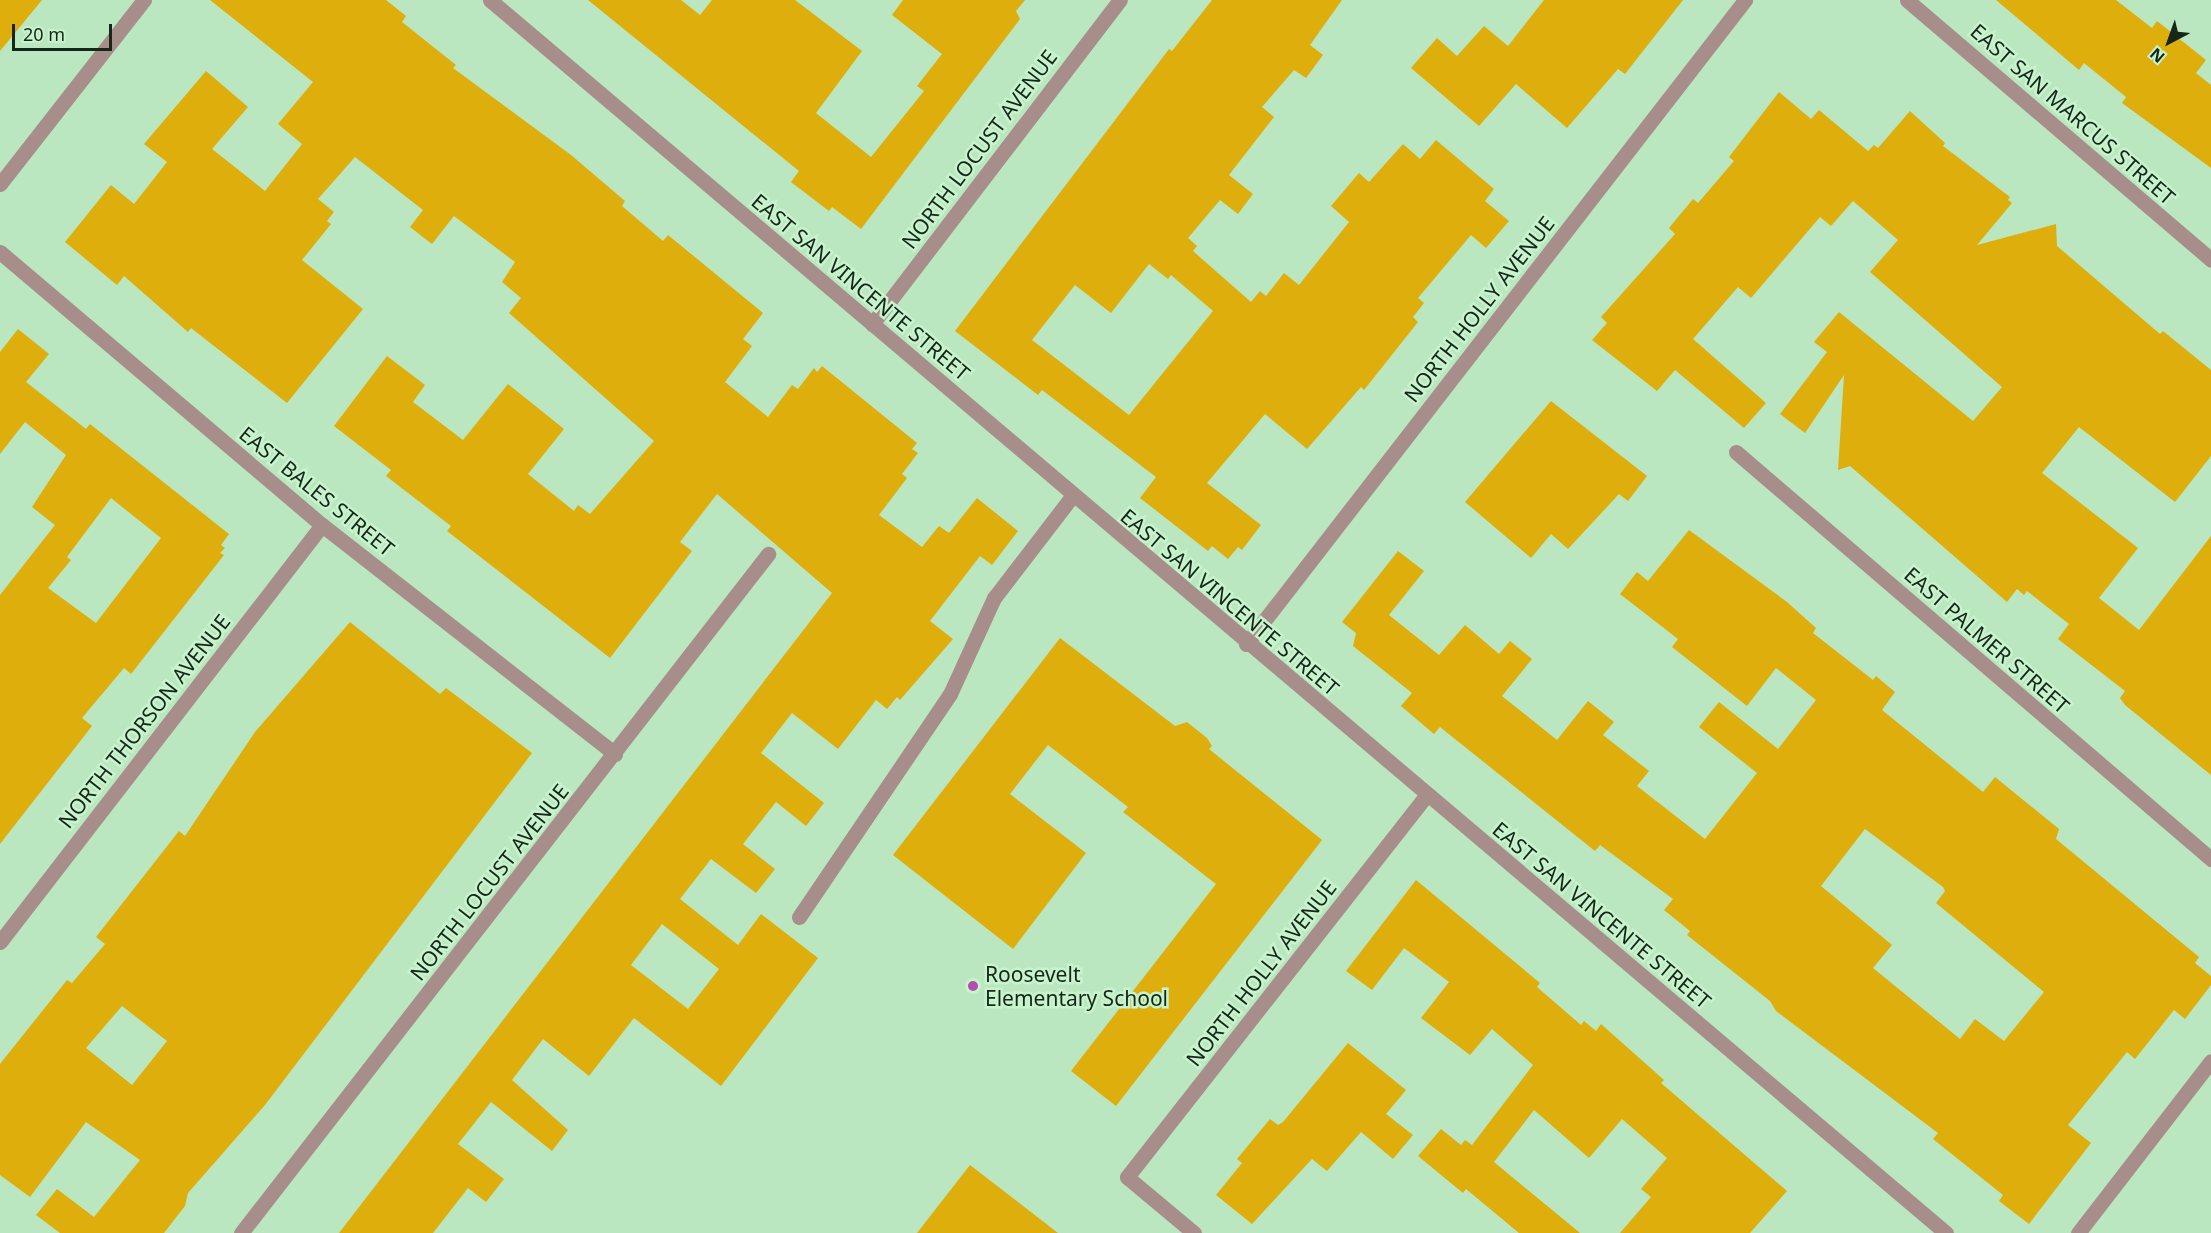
<!DOCTYPE html>
<html>
<head>
<meta charset="utf-8">
<style>
  body { margin:0 }
  #map { position:relative; width:2211px; height:1233px; overflow:hidden; background:#bae6c0; font-family:"Noto Sans",sans-serif }
  div>[style] { position:absolute }
  .building>* { inset:0; background:#deae0d }
  .minor>* { height:15px; margin:-7.5px; padding:0 7.5px; transform-origin:7.5px; border-radius:7.5px; background:#a78e8a }
  .dots>* { width:16px; height:16px; translate:-50% -50%; box-sizing:border-box; border:3px solid #c7f3cd; border-radius:50% }
  span { translate:-50% -50%; white-space:nowrap; text-align:center; line-height:1.15; -webkit-text-stroke:5px #c7f3cd; paint-order:stroke }
  .street-label { font-size:21px; color:#162719 }
  .poi-label { font-size:21px; color:#162719 }
  .left { translate:0 -50%; text-align:left }
  .north { position:absolute; left:2139px; top:12px; width:60px; height:60px; -webkit-text-stroke:4px #c7f3cd; paint-order:stroke; rotate:221deg; font-size:16px; font-weight:700; line-height:24px; text-align:center; color:#162719 }
  .north::after { content:''; display:block; margin:auto; width:21px; height:27px; background:#162719; clip-path:polygon(50% 0,100% 100%,50% 72%,0 100%) }
  .scale { position:absolute; left:12px; top:24px; width:100px; height:27px; box-sizing:border-box; border:3px solid #162719; border-top:0; padding-left:8px; font-size:18px; line-height:21px; white-space:nowrap; color:#162719; -webkit-text-stroke:4px #c7f3cd; paint-order:stroke }
</style>
</head>
<body>
<div id="map">
  <div class="building">
    <div style="clip-path:polygon(0 0,42px 0,0 51px)"></div>
    <div style="clip-path:polygon(evenodd,210px 0,386px 0,406px 16px,402px 22px,456px 65px,453px 68px,571px 155px,625px 201px,622px 206px,663px 241px,668px 235px,763px 313px,743px 339px,752px 346px,725px 382px,768px 417px,792px 385px,798px 389px,814px 368px,817px 372px,822px 366px,917px 443px,912px 449px,918px 453px,902px 474px,907px 478px,879px 515px,922px 547px,939px 526px,949px 533px,977px 498px,1018px 531px,992px 565px,980px 556px,930px 621px,953px 639px,900px 700px,897px 697px,887px 709px,876px 700px,838px 749px,792px 713px,761px 753px,824px 803px,806px 826px,776px 802px,743px 844px,775px 869px,756px 893px,711px 859px,680px 899px,738px 945px,761px 914px,818px 958px,721px 1086px,634px 1018px,589px 1076px,543px 1039px,512px 1080px,568px 1130px,552px 1151px,491px 1102px,458px 1144px,504px 1179px,486px 1202px,468px 1188px,433px 1233px,339px 1233px,832px 593px,717px 494px,680px 542px,692px 551px,610px 658px,447px 531px,451px 526px,386px 476px,391px 470px,334px 426px,387px 356px,425px 385px,413px 402px,463px 440px,508px 384px,564px 429px,528px 474px,574px 511px,578px 505px,590px 514px,654px 441px,509px 313px,521px 298px,502px 282px,515px 262px,454px 216px,432px 244px,410px 227px,423px 210px,355px 157px,318px 199px,334px 212px,327px 221px,331px 224px,302px 260px,363px 309px,287px 403px,191px 328px,188px 332px,124px 276px,117px 285px,65px 242px,111px 185px,134px 204px,167px 162px,144px 144px,206px 71px,248px 107px,212px 149px,265px 191px,302px 144px,278px 124px,313px 82px,210px 0,662px 924px,719px 969px,688px 1009px,631px 965px,662px 924px)"></div>
    <div style="clip-path:polygon(588px 0,681px 0,700px 15px,712px 0,795px 0,862px 51px,816px 113px,871px 157px,924px 91px,917px 86px,942px 54px,892px 15px,903px 0,1025px 0,1016px 11px,1020px 19px,861px 229px,832px 207px,829px 211px,791px 182px,799px 171px)"></div>
    <div style="clip-path:polygon(evenodd,1212px 0,1342px 0,1310px 45px,1323px 55px,1306px 78px,1294px 70px,1262px 107px,1274px 117px,1229px 175px,1253px 194px,1238px 214px,1220px 200px,1188px 238px,1197px 246px,1193px 251px,1251px 302px,1260px 291px,1266px 296px,1284px 273px,1299px 285px,1349px 222px,1331px 206px,1359px 173px,1369px 182px,1403px 144px,1420px 159px,1436px 140px,1494px 189px,1485px 201px,1509px 221px,1486px 248px,1471px 235px,1418px 298px,1424px 303px,1413px 317px,1418px 322px,1364px 390px,1361px 387px,1307px 449px,1265px 414px,1207px 483px,1261px 525px,1242px 550px,1238px 547px,1228px 559px,1212px 546px,1208px 551px,1140px 498px,1156px 477px,1042px 390px,1038px 395px,955px 331px,1169px 49px,1172px 51px,1212px 0,1149px 264px,1168px 279px,1171px 275px,1213px 311px,1129px 415px,1032px 340px,1075px 285px,1111px 313px,1149px 264px)"></div>
    <div style="clip-path:polygon(1544px 0,1683px 0,1625px 74px,1618px 69px,1567px 128px,1516px 84px,1479px 126px,1411px 68px,1437px 38px,1457px 56px,1484px 26px,1508px 46px)"></div>
    <div style="clip-path:polygon(1996px 0,2116px 0,2152px 28px,2157px 21px,2206px 60px,2196px 73px,2211px 85px,2211px 168px,2122px 103px,2126px 97px,2084px 63px,2079px 70px)"></div>
    <div style="clip-path:polygon(1779px 92px,1811px 119px,1819px 110px,1868px 151px,1874px 145px,1878px 148px,1910px 111px,1945px 143px,1943px 146px,2010px 197px,2008px 200px,2012px 203px,1977px 245px,2056px 224px,2057px 246px,2160px 334px,2163px 331px,2211px 370px,2211px 456px,2175px 502px,2079px 427px,2042px 473px,2138px 548px,2099px 598px,2139px 630px,2211px 536px,2211px 775px,2125px 705px,2120px 698px,2125px 691px,2058px 639px,2069px 624px,2027px 591px,2024px 595px,2017px 589px,2007px 602px,1850px 466px,1838px 470px,1844px 375px,1805px 433px,1780px 414px,1827px 352px,1814px 342px,1839px 312px,1973px 421px,2002px 387px,1870px 272px,1898px 240px,1853px 201px,1831px 226px,1820px 217px,1751px 298px,1738px 287px,1693px 339px,1766px 403px,1744px 428px,1675px 370px,1657px 391px,1592px 340px,1607px 323px,1601px 317px,1675px 234px,1669px 228px,1693px 199px,1698px 203px,1734px 161px,1729px 157px)"></div>
    <div style="clip-path:polygon(evenodd,18px 329px,49px 354px,26px 382px,86px 429px,90px 424px,229px 534px,221px 545px,225px 548px,220px 553px,224px 555px,131px 674px,124px 668px,82px 718px,92px 726px,0 844px,0 595px,55px 525px,32px 507px,66px 455px,25px 422px,0 454px,0 352px,18px 329px,111px 498px,161px 538px,96px 623px,48px 588px,71px 560px,67px 557px,111px 498px)"></div>
    <div style="clip-path:polygon(1551px 401px,1647px 476px,1628px 501px,1619px 494px,1568px 549px,1551px 534px,1531px 558px,1465px 502px)"></div>
    <div style="clip-path:polygon(evenodd,1689px 530px,1787px 602px,1816px 628px,1813px 633px,1873px 680px,1876px 676px,1895px 692px,1882px 710px,1983px 792px,1995px 777px,2059px 829px,2056px 839px,2199px 957px,2195px 963px,2211px 976px,2211px 985px,2185px 1019px,2174px 1010px,2135px 1059px,2127px 1052px,2068px 1125px,2091px 1143px,2029px 1224px,1999px 1201px,2003px 1195px,1933px 1139px,1938px 1133px,1776px 1011px,1770px 1001px,1687px 935px,1690px 931px,1664px 910px,1673px 899px,1600px 845px,1595px 851px,1440px 727px,1434px 734px,1401px 706px,1412px 693px,1353px 646px,1356px 633px,1342px 622px,1398px 551px,1424px 571px,1389px 615px,1439px 655px,1465px 625px,1499px 654px,1510px 641px,1532px 659px,1502px 696px,1557px 740px,1588px 701px,1614px 722px,1603px 735px,1649px 771px,1637px 786px,1705px 839px,1757px 773px,1699px 727px,1719px 702px,1778px 749px,1816px 700px,1776px 668px,1747px 706px,1672px 647px,1678px 639px,1620px 594px,1637px 572px,1648px 581px,1689px 530px,1865px 829px,1943px 887px,1945px 891px,1936px 903px,2044px 992px,2004px 1041px,1975px 1019px,1960px 1039px,1873px 968px,1892px 945px,1821px 886px,1865px 829px)"></div>
    <div style="clip-path:polygon(evenodd,350px 622px,440px 694px,446px 688px,532px 753px,265px 1105px,188px 1193px,185px 1206px,164px 1233px,60px 1233px,36px 1215px,57px 1189px,94px 1217px,140px 1160px,86px 1122px,30px 1197px,0 1175px,0 1064px,67px 980px,72px 983px,105px 944px,96px 937px,179px 831px,185px 836px,255px 732px,350px 622px,122px 1006px,167px 1041px,132px 1085px,86px 1048px,122px 1006px)"></div>
    <div style="clip-path:polygon(1060px 638px,1175px 726px,1187px 722px,1207px 738px,1212px 746px,1209px 749px,1322px 840px,1116px 1106px,1071px 1071px,1216px 884px,1123px 812px,1128px 807px,1048px 745px,1010px 794px,1086px 853px,1013px 949px,893px 855px)"></div>
    <div style="clip-path:polygon(1416px 880px,1540px 983px,1537px 987px,1581px 1025px,1584px 1021px,1596px 1031px,1601px 1024px,1664px 1080px,1661px 1083px,1787px 1191px,1750px 1233px,1620px 1233px,1651px 1197px,1641px 1189px,1667px 1158px,1622px 1119px,1589px 1158px,1534px 1110px,1494px 1162px,1580px 1233px,1519px 1233px,1466px 1189px,1463px 1193px,1418px 1156px,1441px 1129px,1461px 1145px,1465px 1140px,1472px 1145px,1533px 1065px,1492px 1029px,1470px 1055px,1421px 1018px,1449px 982px,1404px 948px,1372px 990px,1346px 971px)"></div>
    <div style="clip-path:polygon(1348px 1043px,1406px 1090px,1386px 1114px,1413px 1135px,1393px 1159px,1361px 1132px,1327px 1171px,1312px 1159px,1252px 1224px,1216px 1195px,1242px 1163px,1237px 1159px,1270px 1119px,1278px 1125px,1283px 1122px)"></div>
    <div style="clip-path:polygon(970px 1165px,1058px 1233px,917px 1233px)"></div>
  </div>
  <div class="minor">
    <div style="left:490px;top:0;width:1908px;rotate:40.26deg"></div>
    <div style="left:1907px;top:0;width:400px;rotate:40.5deg"></div>
    <div style="left:0;top:184px;width:234px;rotate:-52deg"></div>
    <div style="left:0;top:252px;width:422px;rotate:40.3deg"></div>
    <div style="left:322px;top:525px;width:372px;rotate:38deg"></div>
    <div style="left:872px;top:324px;width:408px;rotate:-52.6deg"></div>
    <div style="left:1736px;top:452px;width:626px;rotate:40.59deg"></div>
    <div style="left:1246px;top:644px;width:815px;rotate:-52.23deg"></div>
    <div style="left:799px;top:917px;width:269px;rotate:-55.9deg"></div>
    <div style="left:950px;top:694px;width:106px;rotate:-65.4deg"></div>
    <div style="left:994px;top:598px;width:130px;rotate:-52.5deg"></div>
    <div style="left:0;top:942px;width:527px;rotate:-52.33deg"></div>
    <div style="left:241px;top:1233px;width:860px;rotate:-52.18deg"></div>
    <div style="left:1194px;top:1233px;width:87px;rotate:-140.1deg"></div>
    <div style="left:1127px;top:1177px;width:486px;rotate:-51.9deg"></div>
    <div style="left:2078px;top:1233px;width:217px;rotate:-52.3deg"></div>
  </div>
  <div class="dots">
    <div style="left:973px;top:986px;background:#b44eb2"></div>
  </div>
  <div class="street-label">
    <span style="left:2073px;top:114px;rotate:41deg">EAST SAN MARCUS STREET</span>
    <span style="left:979px;top:149px;rotate:-53deg">NORTH LOCUST AVENUE</span>
    <span style="left:861px;top:287px;rotate:40deg">EAST SAN VINCENTE STREET</span>
    <span style="left:1479px;top:309px;rotate:-52deg">NORTH HOLLY AVENUE</span>
    <span style="left:317px;top:491px;rotate:39deg">EAST BALES STREET</span>
    <span style="left:1230px;top:602px;rotate:40deg">EAST SAN VINCENTE STREET</span>
    <span style="left:1987px;top:640px;rotate:41deg">EAST PALMER STREET</span>
    <span style="left:144px;top:721px;rotate:-52deg">NORTH THORSON AVENUE</span>
    <span style="left:489px;top:882px;rotate:-52deg">NORTH LOCUST AVENUE</span>
    <span style="left:1602px;top:915px;rotate:40deg">EAST SAN VINCENTE STREET</span>
    <span style="left:1261px;top:973px;rotate:-52deg">NORTH HOLLY AVENUE</span>
  </div>
  <div class="poi-label">
    <span class="left" style="left:985px;top:986px">Roosevelt<br>Elementary School</span>
  </div>
  <div class="north">N</div>
  <div class="scale">20 m</div>
</div>
</body>
</html>
